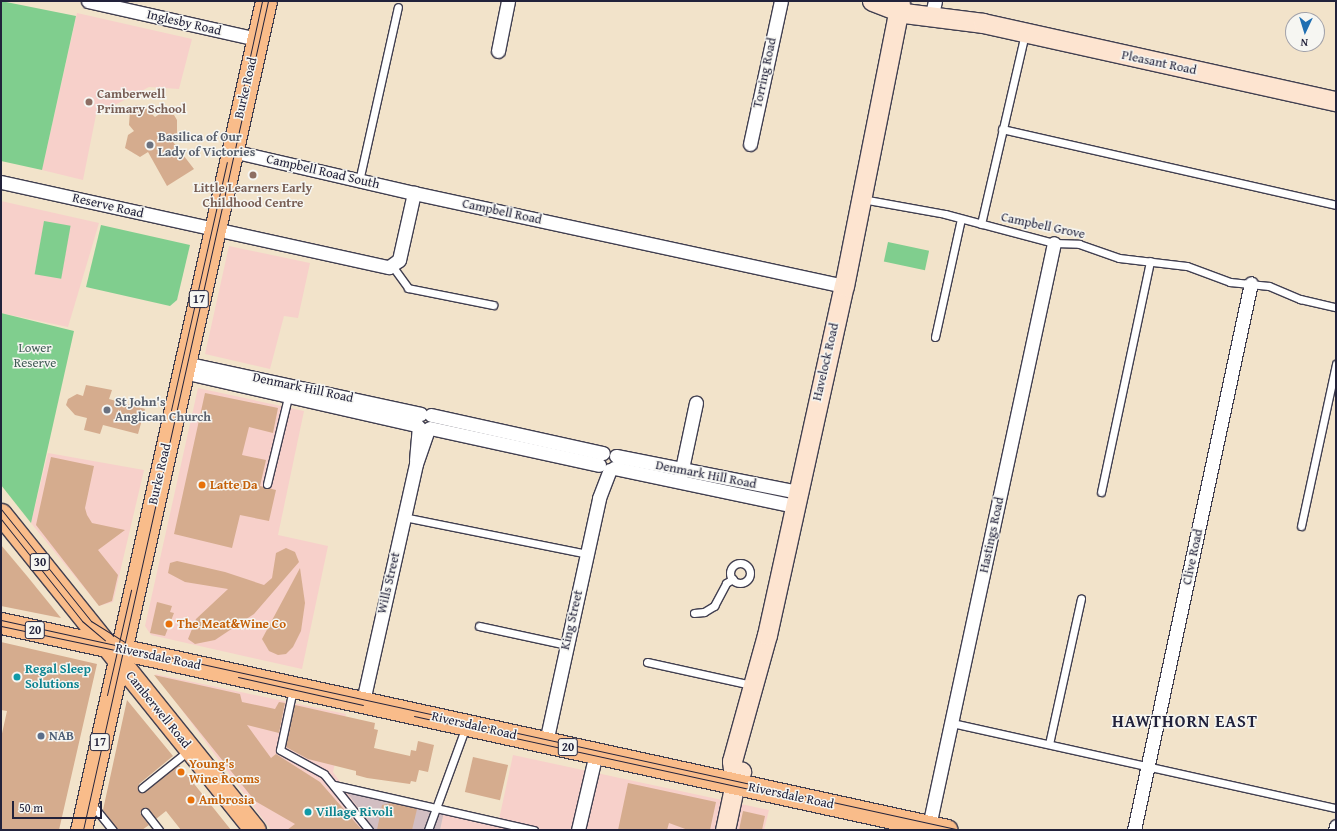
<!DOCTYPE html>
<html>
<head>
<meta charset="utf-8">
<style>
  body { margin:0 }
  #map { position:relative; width:1337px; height:831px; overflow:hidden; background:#f2e3ca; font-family:"Gentium Book Plus",serif }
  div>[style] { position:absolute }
  .built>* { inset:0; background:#f7d0ca }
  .industrial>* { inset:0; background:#d2bec2 }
  .green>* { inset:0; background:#80ce8e; transform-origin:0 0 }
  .building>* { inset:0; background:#d5ac8e; transform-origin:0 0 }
  .roads { filter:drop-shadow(1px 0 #413f50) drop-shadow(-1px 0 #413f50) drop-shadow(0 1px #413f50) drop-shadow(0 -1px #413f50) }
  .lane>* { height:7px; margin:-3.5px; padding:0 3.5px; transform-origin:3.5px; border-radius:3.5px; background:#fff }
  .lane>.ring { margin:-3.5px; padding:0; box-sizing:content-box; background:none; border:7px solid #fff; border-radius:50% }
  .street>* { height:13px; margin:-6.5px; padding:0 6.5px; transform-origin:6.5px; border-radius:6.5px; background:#fff }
  .secondary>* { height:19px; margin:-9.5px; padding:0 9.5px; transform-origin:9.5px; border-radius:9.5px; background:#fde4d0 }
  .primary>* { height:21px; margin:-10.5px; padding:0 10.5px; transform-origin:10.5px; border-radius:10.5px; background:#f9bc8a }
  .tram>* { height:1px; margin:-0.5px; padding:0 0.5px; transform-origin:0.5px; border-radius:0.5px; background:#22223b }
  .dots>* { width:11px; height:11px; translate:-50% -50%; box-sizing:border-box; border:2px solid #f6f6f2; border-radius:50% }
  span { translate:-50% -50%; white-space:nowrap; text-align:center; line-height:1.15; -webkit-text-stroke:3px #f6f6f2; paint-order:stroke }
  .shield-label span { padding:1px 3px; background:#f6f6f2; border:1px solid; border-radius:3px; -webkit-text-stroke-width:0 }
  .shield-label { font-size:12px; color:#22223b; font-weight:700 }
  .street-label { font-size:13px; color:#22223b }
  .education-label { font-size:13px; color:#785e54; font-weight:700 }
  .left { translate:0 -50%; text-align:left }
  .worship-label { font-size:13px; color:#5b616d; font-weight:700 }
  .park-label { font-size:13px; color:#435e58 }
  .food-label { font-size:13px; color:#c56008; font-weight:700 }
  .culture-label { font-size:13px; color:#0d838f; font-weight:700 }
  .service-label { font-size:13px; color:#4e5e75; font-weight:700 }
  .district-label { font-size:17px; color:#22223b; font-weight:700; letter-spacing:1px }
  .frame { position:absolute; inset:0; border:2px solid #22223b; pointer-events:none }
  .north { position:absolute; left:1285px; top:12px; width:40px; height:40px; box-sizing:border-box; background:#f6f6f2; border:1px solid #a1a1a9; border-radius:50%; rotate:184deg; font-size:11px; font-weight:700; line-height:16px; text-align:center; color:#22223b }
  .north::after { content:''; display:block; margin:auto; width:14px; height:18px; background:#1f6fb2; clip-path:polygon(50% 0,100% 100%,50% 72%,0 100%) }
  .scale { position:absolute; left:12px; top:801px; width:90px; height:18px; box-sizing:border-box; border:2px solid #22223b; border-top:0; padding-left:5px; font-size:12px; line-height:14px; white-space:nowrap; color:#22223b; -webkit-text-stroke:3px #f6f6f2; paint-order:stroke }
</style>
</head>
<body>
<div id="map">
  <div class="built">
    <div style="clip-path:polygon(77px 13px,192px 39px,179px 89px,149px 87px,96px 115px,83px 180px,42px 170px)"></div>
    <div style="clip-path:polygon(1px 201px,99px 223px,68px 327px,1px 313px)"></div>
    <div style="clip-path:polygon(229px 246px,310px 263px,298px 318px,284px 316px,270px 369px,205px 354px)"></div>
    <div style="clip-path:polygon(198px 388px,304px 411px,278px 535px,328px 546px,302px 669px,151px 635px,145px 626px)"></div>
    <div style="clip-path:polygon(48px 453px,144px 470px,113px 602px,99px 606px,31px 523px)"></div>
    <div style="clip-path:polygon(155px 674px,346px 714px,333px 772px,374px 830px,271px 830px)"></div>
    <div style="clip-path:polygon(513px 755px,769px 810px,764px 830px,440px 830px,444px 812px,498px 824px)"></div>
  </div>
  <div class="industrial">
    <div style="clip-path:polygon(346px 791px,444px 812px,440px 830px,374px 830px)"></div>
  </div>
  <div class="green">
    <div style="clip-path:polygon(1px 1px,76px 16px,42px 170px,1px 161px)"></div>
    <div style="left:44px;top:221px;width:27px;height:54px;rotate:10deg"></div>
    <div style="clip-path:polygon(101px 225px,190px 245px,177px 300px,170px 306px,86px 287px)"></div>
    <div style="left:888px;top:242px;width:42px;height:20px;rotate:12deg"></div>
    <div style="clip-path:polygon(1px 313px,74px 331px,31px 523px,1px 485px)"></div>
  </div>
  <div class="building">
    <div style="clip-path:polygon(136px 105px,145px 107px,155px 117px,161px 113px,174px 115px,177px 120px,177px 133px,170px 138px,194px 169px,167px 186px,148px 152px,140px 157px,125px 148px,128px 135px,134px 131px,129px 125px,130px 110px)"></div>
    <div style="clip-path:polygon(86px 385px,112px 390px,109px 399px,145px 409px,138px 434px,103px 425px,100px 434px,84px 430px,87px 418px,75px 415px,66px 405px,68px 399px,77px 394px,83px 396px)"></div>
    <div style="clip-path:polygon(205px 393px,278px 408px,273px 433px,249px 427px,242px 455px,266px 460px,260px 486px,276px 490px,269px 521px,240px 515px,232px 548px,174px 534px)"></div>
    <div style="clip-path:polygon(51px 457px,94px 466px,85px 508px,87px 515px,92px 523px,125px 530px,98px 550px,118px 575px,112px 601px,99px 606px,36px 525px)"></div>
    <div style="clip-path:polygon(1px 545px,27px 576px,61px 618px,1px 606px)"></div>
    <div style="clip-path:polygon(286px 548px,295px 552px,299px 562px,254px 614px,215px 640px,195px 644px,188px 639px,196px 619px,228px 589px,185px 582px,168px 573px,170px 563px,177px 561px,225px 572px,264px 585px,272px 578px,276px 553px)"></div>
    <div style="clip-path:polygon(300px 568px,305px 603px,301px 631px,293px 647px,286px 654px,278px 655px,269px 651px,262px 639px)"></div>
    <div style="clip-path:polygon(157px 602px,172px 606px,170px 612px,174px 613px,165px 636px,150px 633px)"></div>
    <div style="clip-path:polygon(1px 642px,97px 664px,59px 830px,1px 830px,1px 738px,7px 711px,1px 710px)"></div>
    <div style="clip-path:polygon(154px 675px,240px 694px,242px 702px,275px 709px,279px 702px,285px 703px,279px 733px,247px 725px,271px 758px,276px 754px,320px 782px,362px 830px,287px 830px,295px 824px,255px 801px)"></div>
    <div style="clip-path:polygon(127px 700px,173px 756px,139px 784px,138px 791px,145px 792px,179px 765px,231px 830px,181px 830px,166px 811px,156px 819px,145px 807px,140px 813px,149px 825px,142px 830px,118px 830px,103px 810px)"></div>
    <div style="clip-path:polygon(295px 705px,375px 723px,374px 729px,378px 730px,374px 748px,410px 756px,411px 750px,416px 751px,418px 741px,434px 745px,428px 772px,419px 770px,416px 782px,411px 781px,410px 784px,367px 778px,356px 775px,356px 771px,308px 759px,286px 747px)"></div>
    <div style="left:473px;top:757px;width:36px;height:36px;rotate:13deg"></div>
    <div style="clip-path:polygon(628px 783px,716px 802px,710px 830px,688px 830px,669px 823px,667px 830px,618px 830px)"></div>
    <div style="clip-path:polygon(392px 803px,417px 809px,412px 830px,377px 830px,382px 805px)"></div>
    <div style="clip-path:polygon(743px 811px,765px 816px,762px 830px,739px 830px)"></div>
  </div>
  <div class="roads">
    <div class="lane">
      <div style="left:1002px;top:129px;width:343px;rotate:12.8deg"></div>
      <div style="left:359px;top:181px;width:178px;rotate:-77.4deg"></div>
      <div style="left:862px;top:199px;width:84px;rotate:10.2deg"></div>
      <div style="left:945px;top:214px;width:113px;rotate:14.9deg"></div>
      <div style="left:1054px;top:243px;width:25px;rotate:2deg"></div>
      <div style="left:1079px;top:244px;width:42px;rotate:19.3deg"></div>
      <div style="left:1119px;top:258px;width:68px;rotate:6.7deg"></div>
      <div style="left:1187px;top:266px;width:46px;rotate:20.4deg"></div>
      <div style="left:1230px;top:282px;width:39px;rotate:6deg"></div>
      <div style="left:1269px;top:286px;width:34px;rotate:23deg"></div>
      <div style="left:1300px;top:299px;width:37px;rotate:13deg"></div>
      <div style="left:981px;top:224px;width:196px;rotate:-77deg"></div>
      <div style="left:393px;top:267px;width:26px;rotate:54deg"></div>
      <div style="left:408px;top:288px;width:87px;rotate:11.3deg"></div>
      <div style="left:935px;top:337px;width:121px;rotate:-77.6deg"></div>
      <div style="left:267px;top:484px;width:94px;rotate:-76.4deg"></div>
      <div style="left:1101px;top:492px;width:236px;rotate:-78deg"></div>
      <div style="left:404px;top:517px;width:187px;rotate:11.4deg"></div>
      <div style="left:1301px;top:526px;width:166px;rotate:-77.8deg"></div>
      <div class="ring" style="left:730px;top:563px;width:13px;height:13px"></div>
      <div style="left:694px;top:613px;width:10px;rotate:-6deg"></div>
      <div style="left:704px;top:612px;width:12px;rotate:-31deg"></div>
      <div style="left:714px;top:606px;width:26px;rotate:-62deg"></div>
      <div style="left:726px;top:583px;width:8px;rotate:-30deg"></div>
      <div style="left:479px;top:626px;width:90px;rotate:12.2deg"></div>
      <div style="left:647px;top:662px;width:107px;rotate:12.4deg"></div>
      <div style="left:293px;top:689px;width:62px;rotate:102deg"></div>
      <div style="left:280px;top:750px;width:50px;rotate:28.6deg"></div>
      <div style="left:324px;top:774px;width:72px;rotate:51.2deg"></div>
      <div style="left:952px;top:723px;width:393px;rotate:12.5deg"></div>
      <div style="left:1049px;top:744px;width:149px;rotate:-77.6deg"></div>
      <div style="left:334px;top:785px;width:205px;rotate:12.7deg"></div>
      <div style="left:142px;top:788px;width:59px;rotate:-38.8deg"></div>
      <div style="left:90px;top:802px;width:36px;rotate:51deg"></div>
      <div style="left:145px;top:812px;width:23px;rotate:52deg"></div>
      <div style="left:428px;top:830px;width:111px;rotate:-69.9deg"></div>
    </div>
    <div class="street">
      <div style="left:88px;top:1px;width:173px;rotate:12.7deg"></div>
      <div style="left:932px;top:14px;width:13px;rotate:-77deg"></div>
      <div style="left:498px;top:51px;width:51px;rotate:-78.7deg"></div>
      <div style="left:750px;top:144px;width:146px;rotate:-77.8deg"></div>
      <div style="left:232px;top:151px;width:187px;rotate:13deg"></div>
      <div style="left:1px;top:182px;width:397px;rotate:12.4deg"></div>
      <div style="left:389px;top:267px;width:12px;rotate:-35deg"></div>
      <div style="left:399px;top:260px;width:69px;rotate:-77.4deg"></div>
      <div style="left:414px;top:193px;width:440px;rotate:12.2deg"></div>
      <div style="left:185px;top:363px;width:241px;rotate:12.2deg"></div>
      <div style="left:183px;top:372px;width:240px;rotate:12.8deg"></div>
      <div style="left:431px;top:415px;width:176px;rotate:12.5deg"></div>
      <div style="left:430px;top:428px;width:173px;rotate:12.3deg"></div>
      <div style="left:616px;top:456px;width:185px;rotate:11.2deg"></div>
      <div style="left:416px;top:460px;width:33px;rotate:-85deg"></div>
      <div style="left:614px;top:468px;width:184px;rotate:11.9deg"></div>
      <div style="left:680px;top:478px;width:77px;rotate:-78deg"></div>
      <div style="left:363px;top:701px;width:243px;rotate:-77.4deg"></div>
      <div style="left:416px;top:464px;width:37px;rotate:-71deg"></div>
      <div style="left:546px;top:742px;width:250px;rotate:-77.7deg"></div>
      <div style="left:599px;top:498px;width:30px;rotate:-69deg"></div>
      <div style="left:929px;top:826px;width:596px;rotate:-77.9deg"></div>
      <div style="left:578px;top:830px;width:79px;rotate:-76.8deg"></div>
      <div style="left:1134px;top:830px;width:559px;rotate:-77.93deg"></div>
      <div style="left:1335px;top:830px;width:4px;rotate:-76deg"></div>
    </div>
    <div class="secondary">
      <div style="left:872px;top:1px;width:34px;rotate:21deg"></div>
      <div style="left:904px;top:13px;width:80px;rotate:7.2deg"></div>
      <div style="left:983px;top:23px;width:362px;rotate:12.5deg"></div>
      <div style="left:735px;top:783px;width:22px;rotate:-98deg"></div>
      <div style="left:732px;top:761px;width:131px;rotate:-74.5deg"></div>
      <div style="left:767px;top:635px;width:357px;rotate:-77.6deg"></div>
      <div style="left:844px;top:286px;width:289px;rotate:-78.8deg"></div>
      <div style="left:725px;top:830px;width:48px;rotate:-78deg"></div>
      <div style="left:735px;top:783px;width:13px;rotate:-61deg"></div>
    </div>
    <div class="primary">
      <div style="left:1px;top:514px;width:405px;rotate:51.2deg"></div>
      <div style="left:1px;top:623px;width:968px;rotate:12.34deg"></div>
      <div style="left:81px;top:830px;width:849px;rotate:-77.42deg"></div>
    </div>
  </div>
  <div class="tram">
    <div style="left:237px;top:116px;width:118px;rotate:-77.7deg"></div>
    <div style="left:171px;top:410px;width:254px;rotate:-77.3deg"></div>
    <div style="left:1px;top:509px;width:144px;rotate:51.2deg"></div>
    <div style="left:91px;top:621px;width:39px;rotate:32deg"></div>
    <div style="left:1px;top:519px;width:130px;rotate:51.5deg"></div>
    <div style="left:82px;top:621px;width:30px;rotate:40deg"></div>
    <div style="left:1px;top:620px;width:982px;rotate:12.35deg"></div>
    <div style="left:1px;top:626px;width:165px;rotate:11.9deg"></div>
    <div style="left:238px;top:677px;width:128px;rotate:12.6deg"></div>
    <div style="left:107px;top:695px;width:108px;rotate:-77.1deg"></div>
    <div style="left:414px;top:716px;width:390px;rotate:12.3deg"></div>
    <div style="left:83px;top:830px;width:849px;rotate:-77.42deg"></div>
  </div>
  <div class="dots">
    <div style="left:89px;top:102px;background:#8d6e63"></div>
    <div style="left:150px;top:145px;background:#6b7280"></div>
    <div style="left:253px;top:175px;background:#8d6e63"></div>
    <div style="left:107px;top:410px;background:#6b7280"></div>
    <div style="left:202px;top:485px;background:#e8710a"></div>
    <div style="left:169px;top:624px;background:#e8710a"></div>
    <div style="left:17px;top:677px;background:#0f9aa8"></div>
    <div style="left:41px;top:736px;background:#5c6f8a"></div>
    <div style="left:181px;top:772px;background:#e8710a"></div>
    <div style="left:191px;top:800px;background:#e8710a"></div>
    <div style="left:308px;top:812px;background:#0f9aa8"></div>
  </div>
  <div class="shield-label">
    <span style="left:199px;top:299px">17</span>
    <span style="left:40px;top:562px">30</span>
    <span style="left:35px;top:630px">20</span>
    <span style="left:100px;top:742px">17</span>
    <span style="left:568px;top:747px">20</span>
  </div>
  <div class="street-label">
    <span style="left:184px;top:23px;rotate:13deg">Inglesby Road</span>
    <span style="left:1159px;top:63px;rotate:12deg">Pleasant Road</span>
    <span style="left:765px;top:73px;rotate:-78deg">Torring Road</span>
    <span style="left:246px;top:88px;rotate:-77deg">Burke Road</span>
    <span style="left:323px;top:172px;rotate:13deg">Campbell Road South</span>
    <span style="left:108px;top:206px;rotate:13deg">Reserve Road</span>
    <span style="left:502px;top:212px;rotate:12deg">Campbell Road</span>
    <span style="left:1043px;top:226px;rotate:12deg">Campbell Grove</span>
    <span style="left:826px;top:362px;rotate:-77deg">Havelock Road</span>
    <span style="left:303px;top:388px;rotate:12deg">Denmark Hill Road</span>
    <span style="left:160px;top:474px;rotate:-77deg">Burke Road</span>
    <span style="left:706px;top:475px;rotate:11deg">Denmark Hill Road</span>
    <span style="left:992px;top:535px;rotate:-78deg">Hastings Road</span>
    <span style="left:1193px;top:557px;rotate:-78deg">Clive Road</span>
    <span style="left:389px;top:583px;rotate:-77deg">Wills Street</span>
    <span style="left:572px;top:620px;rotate:-77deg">King Street</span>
    <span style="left:158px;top:657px;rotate:12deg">Riversdale Road</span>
    <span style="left:158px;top:710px;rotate:51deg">Camberwell Road</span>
    <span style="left:474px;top:726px;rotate:13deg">Riversdale Road</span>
    <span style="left:791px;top:796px;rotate:12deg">Riversdale Road</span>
  </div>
  <div class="education-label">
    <span class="left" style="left:97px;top:102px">Camberwell<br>Primary School</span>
    <span style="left:253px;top:196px">Little Learners Early<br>Childhood Centre</span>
  </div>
  <div class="worship-label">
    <span class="left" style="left:158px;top:145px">Basilica of Our<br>Lady of Victories</span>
    <span class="left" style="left:115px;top:410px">St John's<br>Anglican Church</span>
  </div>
  <div class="park-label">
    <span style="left:35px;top:356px">Lower<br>Reserve</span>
  </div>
  <div class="food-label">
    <span class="left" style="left:210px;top:485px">Latte Da</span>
    <span class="left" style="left:177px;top:624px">The Meat&amp;Wine Co</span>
    <span class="left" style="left:189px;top:772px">Young's<br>Wine Rooms</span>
    <span class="left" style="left:199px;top:800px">Ambrosia</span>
  </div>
  <div class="culture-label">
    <span class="left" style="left:25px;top:677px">Regal Sleep<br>Solutions</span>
    <span class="left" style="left:316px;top:812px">Village Rivoli</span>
  </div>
  <div class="service-label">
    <span class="left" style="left:49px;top:736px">NAB</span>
  </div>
  <div class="district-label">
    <span style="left:1185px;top:721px">HAWTHORN EAST</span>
  </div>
  <div class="frame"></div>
  <div class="north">N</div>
  <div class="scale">50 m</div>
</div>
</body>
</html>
